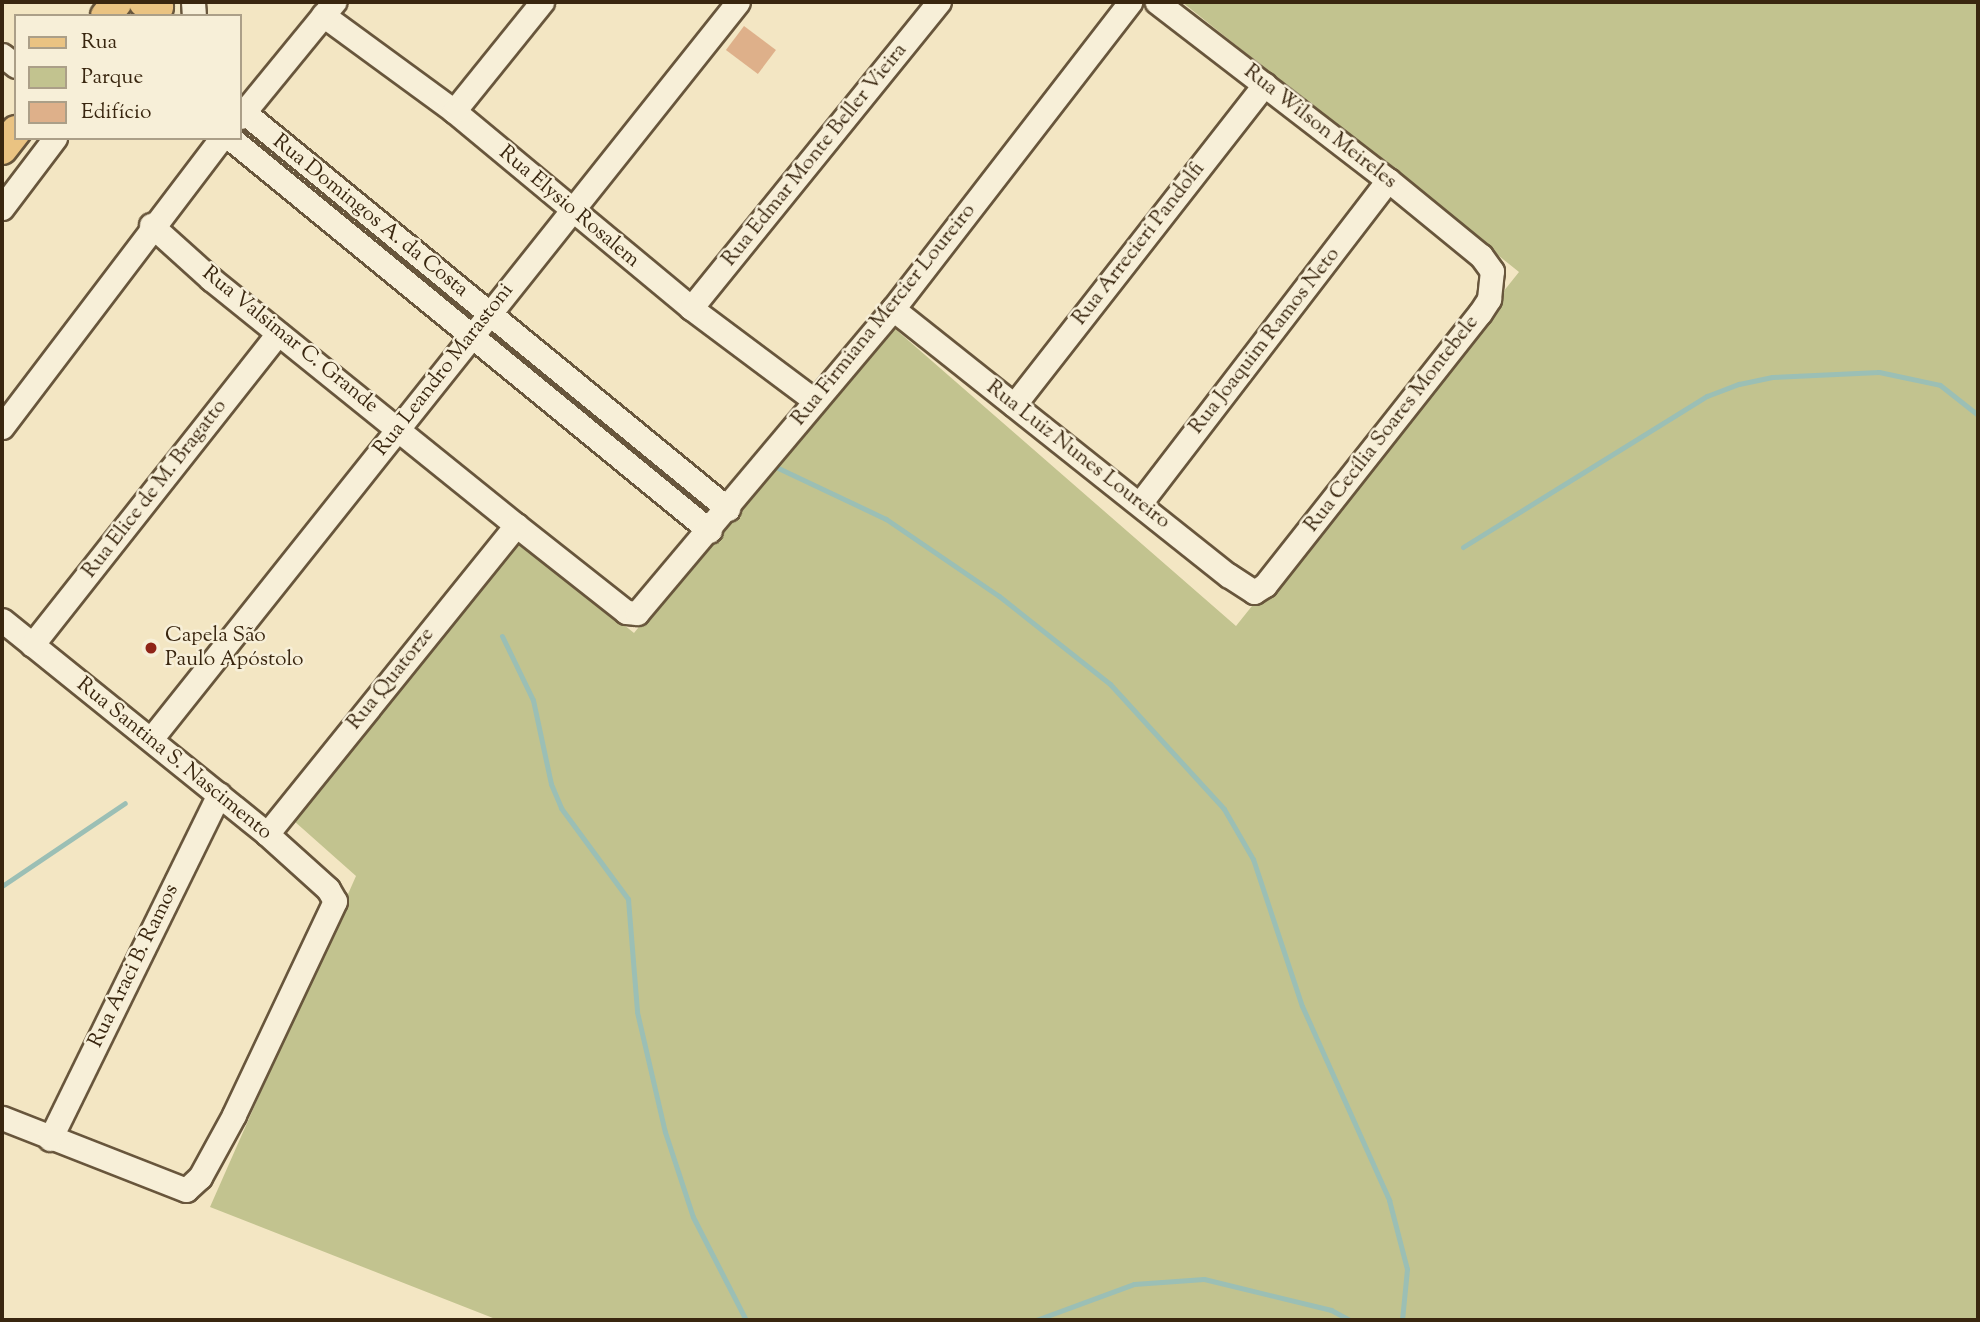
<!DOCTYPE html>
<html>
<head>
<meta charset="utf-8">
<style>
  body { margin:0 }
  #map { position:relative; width:1980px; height:1322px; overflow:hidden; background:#f3e6c3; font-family:"Sorts Mill Goudy",serif }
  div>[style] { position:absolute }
  .green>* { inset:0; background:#c2c38f }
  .stream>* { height:5px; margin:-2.5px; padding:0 2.5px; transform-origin:2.5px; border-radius:2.5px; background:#9bbfb5 }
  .building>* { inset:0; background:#deb08a; transform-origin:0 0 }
  .roads { filter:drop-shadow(2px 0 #68563c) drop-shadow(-2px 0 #68563c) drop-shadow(0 2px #68563c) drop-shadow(0 -2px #68563c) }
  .minor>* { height:23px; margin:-11.5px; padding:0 11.5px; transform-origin:11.5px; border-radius:11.5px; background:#f7efd8 }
  .major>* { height:30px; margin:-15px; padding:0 15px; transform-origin:15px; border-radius:15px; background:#eac382 }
  .dots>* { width:19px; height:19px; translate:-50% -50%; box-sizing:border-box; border:4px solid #f7efd8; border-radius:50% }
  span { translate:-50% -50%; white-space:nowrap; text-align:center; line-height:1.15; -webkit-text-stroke:5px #f7efd8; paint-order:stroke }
  .street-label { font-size:21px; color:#39260f }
  .poi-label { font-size:21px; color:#39260f }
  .left { translate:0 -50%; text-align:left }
  .frame { position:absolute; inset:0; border:4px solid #39260f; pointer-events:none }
  .legend { position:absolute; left:14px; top:14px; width:228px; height:126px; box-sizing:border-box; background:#f7efd8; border:2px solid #ab9f88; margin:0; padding:9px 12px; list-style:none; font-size:21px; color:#39260f }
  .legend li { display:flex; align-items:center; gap:14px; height:35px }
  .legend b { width:35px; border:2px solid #ab9f88 }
</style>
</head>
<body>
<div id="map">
  <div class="green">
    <div style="clip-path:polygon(1182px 2px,1978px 2px,1978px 1320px,498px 1320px,210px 1207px,356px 876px,285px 813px,510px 533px,634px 633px,886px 321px,1236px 626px,1519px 272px)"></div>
  </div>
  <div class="stream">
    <div style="left:776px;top:467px;width:122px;rotate:25.3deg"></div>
    <div style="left:886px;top:519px;width:137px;rotate:34.3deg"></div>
    <div style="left:999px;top:596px;width:142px;rotate:38.4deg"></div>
    <div style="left:1110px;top:684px;width:169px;rotate:47.6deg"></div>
    <div style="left:1224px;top:809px;width:58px;rotate:59.9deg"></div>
    <div style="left:1253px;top:859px;width:155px;rotate:71.6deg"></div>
    <div style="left:1302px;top:1006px;width:213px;rotate:65.8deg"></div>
    <div style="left:1389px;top:1200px;width:71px;rotate:75.4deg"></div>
    <div style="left:1407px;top:1269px;width:51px;rotate:95.6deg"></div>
    <div style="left:1463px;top:547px;width:287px;rotate:-31.8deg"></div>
    <div style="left:1707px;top:396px;width:34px;rotate:-21deg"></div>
    <div style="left:1739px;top:384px;width:34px;rotate:-12deg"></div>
    <div style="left:1772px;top:377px;width:107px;rotate:-2.7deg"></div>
    <div style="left:1879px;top:372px;width:62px;rotate:12deg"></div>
    <div style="left:1940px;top:385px;width:48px;rotate:38.3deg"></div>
    <div style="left:502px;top:636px;width:71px;rotate:64.2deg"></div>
    <div style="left:533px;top:700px;width:86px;rotate:77.9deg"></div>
    <div style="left:551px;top:784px;width:26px;rotate:67deg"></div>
    <div style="left:561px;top:808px;width:113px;rotate:53.6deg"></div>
    <div style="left:628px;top:899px;width:113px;rotate:85.4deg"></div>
    <div style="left:637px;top:1012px;width:123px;rotate:76.9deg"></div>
    <div style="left:665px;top:1132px;width:89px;rotate:71.8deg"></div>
    <div style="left:693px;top:1217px;width:116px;rotate:62.8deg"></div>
    <div style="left:2px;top:886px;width:148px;rotate:-34deg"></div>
    <div style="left:1036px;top:1320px;width:104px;rotate:-20.2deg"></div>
    <div style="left:1134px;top:1284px;width:70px;rotate:-4.1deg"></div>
    <div style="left:1204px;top:1279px;width:131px;rotate:13.7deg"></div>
    <div style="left:1331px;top:1310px;width:21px;rotate:28deg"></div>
  </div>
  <div class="building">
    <div style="left:744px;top:26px;width:40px;height:30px;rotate:37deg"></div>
  </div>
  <div class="roads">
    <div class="minor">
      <div style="left:193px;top:2px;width:14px;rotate:86deg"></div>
      <div style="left:323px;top:15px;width:162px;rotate:36.2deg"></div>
      <div style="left:454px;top:111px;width:308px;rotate:39.7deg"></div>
      <div style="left:691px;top:308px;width:154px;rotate:36.8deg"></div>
      <div style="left:2px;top:55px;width:18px;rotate:38deg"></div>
      <div style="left:240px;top:109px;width:631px;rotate:39.34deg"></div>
      <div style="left:454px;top:111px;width:140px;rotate:-51.1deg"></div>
      <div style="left:240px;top:117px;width:149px;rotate:-50.7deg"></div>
      <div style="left:230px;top:138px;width:620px;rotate:39.31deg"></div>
      <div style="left:2px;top:208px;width:88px;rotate:-52.9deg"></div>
      <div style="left:151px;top:225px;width:81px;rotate:42deg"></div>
      <div style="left:211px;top:279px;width:392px;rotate:38.9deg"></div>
      <div style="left:516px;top:525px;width:140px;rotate:38.3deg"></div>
      <div style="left:626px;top:612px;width:11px;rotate:5deg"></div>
      <div style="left:637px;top:613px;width:397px;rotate:-49.9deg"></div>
      <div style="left:893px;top:309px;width:388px;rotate:-52.3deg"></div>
      <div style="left:691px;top:308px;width:394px;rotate:-51deg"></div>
      <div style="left:893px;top:309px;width:428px;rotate:38.5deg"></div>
      <div style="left:1228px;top:575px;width:31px;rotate:33deg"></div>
      <div style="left:1254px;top:592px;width:13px;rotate:-32deg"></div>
      <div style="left:1265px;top:585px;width:347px;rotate:-51.7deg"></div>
      <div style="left:1480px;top:313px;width:17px;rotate:-57deg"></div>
      <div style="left:1489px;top:299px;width:28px;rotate:-84deg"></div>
      <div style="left:1492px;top:271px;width:19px;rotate:-126deg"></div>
      <div style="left:1481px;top:256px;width:120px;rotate:-140.7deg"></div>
      <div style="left:1388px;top:180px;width:292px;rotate:-142.4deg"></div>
      <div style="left:1014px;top:405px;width:407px;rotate:-52deg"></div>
      <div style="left:2px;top:427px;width:363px;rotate:-52.8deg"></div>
      <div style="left:1141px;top:502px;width:406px;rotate:-52.5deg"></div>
      <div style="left:2px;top:620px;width:341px;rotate:38.9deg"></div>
      <div style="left:267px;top:834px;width:82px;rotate:42deg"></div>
      <div style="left:328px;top:889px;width:14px;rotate:60deg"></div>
      <div style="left:335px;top:901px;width:237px;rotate:115.3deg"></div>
      <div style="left:234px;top:1115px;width:71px;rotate:118.7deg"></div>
      <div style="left:200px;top:1177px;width:19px;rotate:137deg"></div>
      <div style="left:186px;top:1190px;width:198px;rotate:-158.6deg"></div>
      <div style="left:32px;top:645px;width:397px;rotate:-51.7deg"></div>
      <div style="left:151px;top:739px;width:942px;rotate:-51.46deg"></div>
      <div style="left:267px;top:834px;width:397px;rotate:-51.1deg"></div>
      <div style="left:50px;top:1139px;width:384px;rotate:-63.9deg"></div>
    </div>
    <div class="major">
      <div style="left:144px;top:2px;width:15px;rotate:20deg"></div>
      <div style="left:106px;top:16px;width:18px;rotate:-52deg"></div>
      <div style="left:2px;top:149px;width:23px;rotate:-52deg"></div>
    </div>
  </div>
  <div class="dots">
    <div style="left:151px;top:648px;background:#8f2418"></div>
  </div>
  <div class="street-label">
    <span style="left:1320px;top:127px;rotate:38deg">Rua Wilson Meireles</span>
    <span style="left:815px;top:155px;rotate:-51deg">Rua Edmar Monte Beller Vieira</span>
    <span style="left:569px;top:207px;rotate:40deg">Rua Elysio Rosalem</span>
    <span style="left:370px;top:216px;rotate:39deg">Rua Domingos A. da Costa</span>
    <span style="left:1139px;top:244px;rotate:-52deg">Rua Arrecieri Pandolfi</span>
    <span style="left:884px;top:315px;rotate:-51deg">Rua Firmiana Mercier Loureiro</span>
    <span style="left:290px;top:340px;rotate:39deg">Rua Valsimar C. Grande</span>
    <span style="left:1265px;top:341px;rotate:-52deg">Rua Joaquim Ramos Neto</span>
    <span style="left:444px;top:370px;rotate:-52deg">Rua Leandro Marastoni</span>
    <span style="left:1392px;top:424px;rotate:-52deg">Rua Cecília Soares Montebele</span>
    <span style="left:1078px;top:455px;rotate:38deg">Rua Luiz Nunes Loureiro</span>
    <span style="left:155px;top:489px;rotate:-52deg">Rua Elice de M. Bragatto</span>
    <span style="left:391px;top:679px;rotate:-51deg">Rua Quatorze</span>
    <span style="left:174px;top:759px;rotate:39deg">Rua Santina S. Nascimento</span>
    <span style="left:134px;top:966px;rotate:-64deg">Rua Araci B. Ramos</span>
  </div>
  <div class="poi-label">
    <span class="left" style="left:165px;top:648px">Capela São<br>Paulo Apóstolo</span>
  </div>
  <div class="frame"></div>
  <ul class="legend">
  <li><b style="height:9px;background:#eac382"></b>Rua</li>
  <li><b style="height:19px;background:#c2c38f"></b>Parque</li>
  <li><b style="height:19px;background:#deb08a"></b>Edifício</li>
  </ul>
</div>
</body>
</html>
